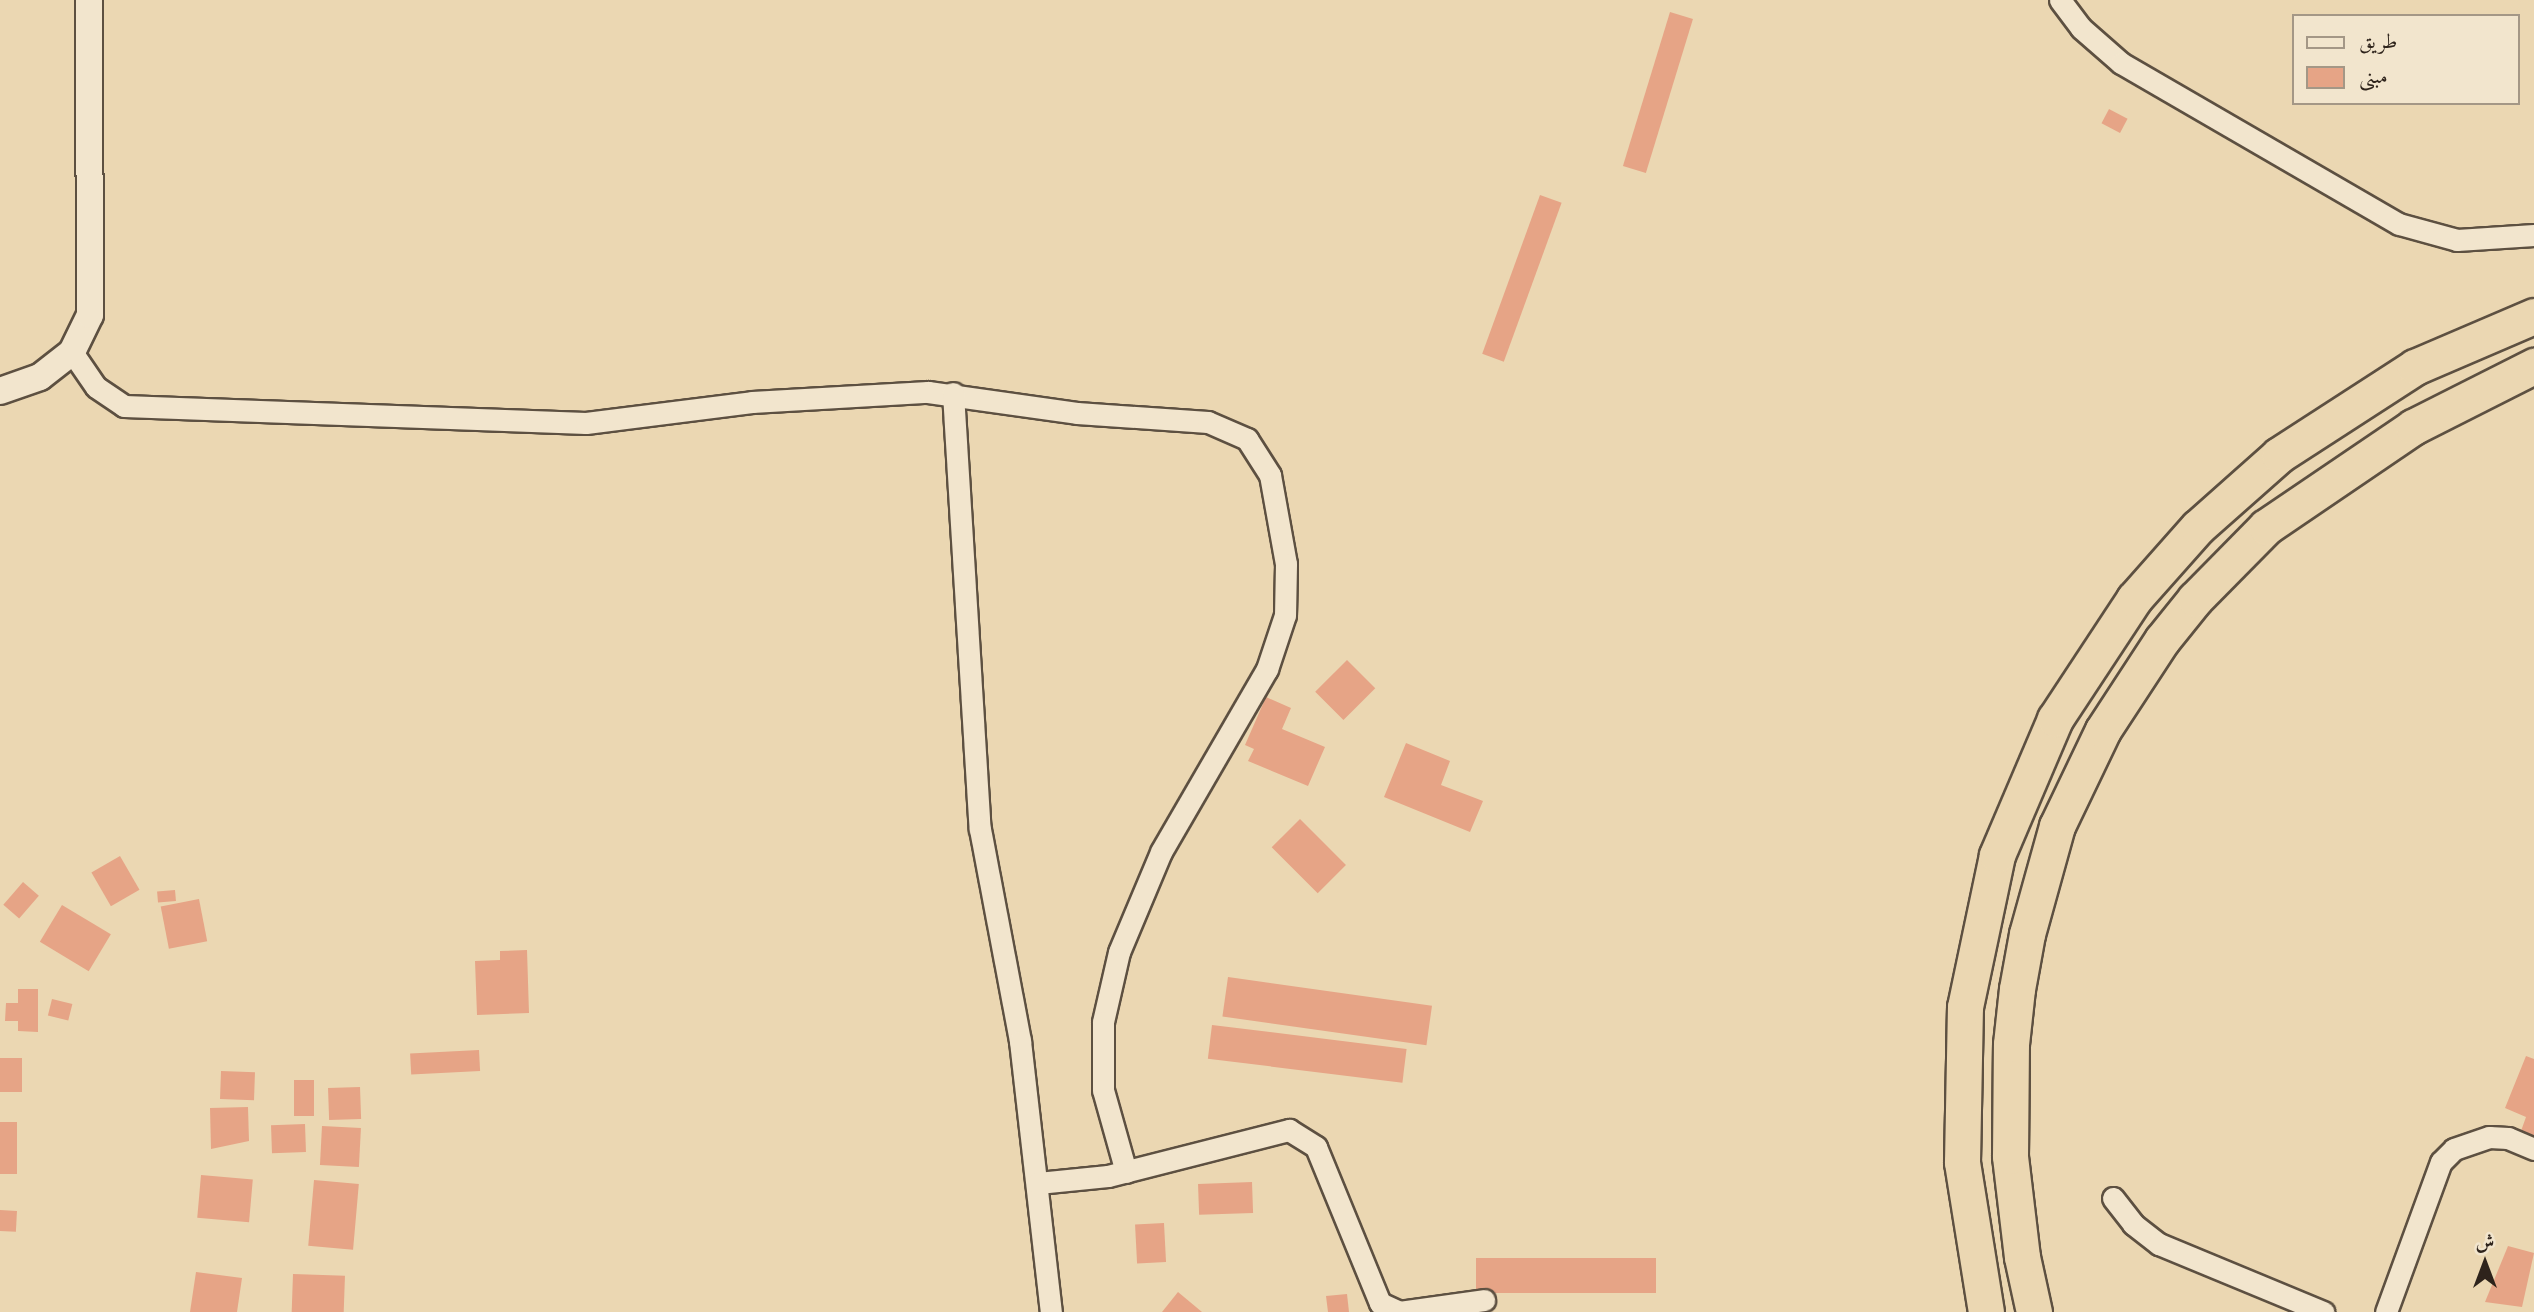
<!DOCTYPE html>
<html>
<head>
<meta charset="utf-8">
<style>
  body { margin:0 }
  #map { position:relative; width:2534px; height:1312px; overflow:hidden; background:#ebd7b2; font-family:"IM FELL French Canon",Amiri,serif }
  div>[style] { position:absolute }
  .building>* { inset:0; background:#e6a486; transform-origin:0 0 }
  .roads { filter:drop-shadow(2px 0 #5d5041) drop-shadow(-2px 0 #5d5041) drop-shadow(0 2px #5d5041) drop-shadow(0 -2px #5d5041) }
  .minor>* { height:21px; margin:-10.5px; padding:0 10.5px; transform-origin:10.5px; border-radius:10.5px; background:#f2e5cd }
  .tertiary>* { height:26px; margin:-13px; padding:0 13px; transform-origin:13px; border-radius:13px; background:#f2e5cd }
  .trunk>* { height:35px; margin:-17.5px; padding:0 17.5px; transform-origin:17.5px; border-radius:17.5px; background:#ebd7b2 }
  span { translate:-50% -50%; white-space:nowrap; text-align:center; line-height:1.15; -webkit-text-stroke:5px #f2e5cd; paint-order:stroke }
  .legend { position:absolute; left:2292px; top:14px; width:228px; height:91px; box-sizing:border-box; background:#f2e5cd; border:2px solid #a49786; margin:0; padding:9px 12px; list-style:none; font-size:21px; color:#2e231b }
  .legend li { display:flex; align-items:center; gap:14px; height:35px }
  .legend b { width:35px; border:2px solid #a49786 }
  .north { position:absolute; left:2450px; top:1228px; width:70px; height:70px; -webkit-text-stroke:5px #f2e5cd; paint-order:stroke; rotate:0deg; font-size:19px; font-weight:700; line-height:28px; text-align:center; color:#2e231b }
  .north::after { content:''; display:block; margin:auto; width:24px; height:32px; background:#2e231b; clip-path:polygon(50% 0,100% 100%,50% 72%,0 100%) }
</style>
</head>
<body>
<div id="map">
  <div class="building">
    <div style="left:1670px;top:12px;width:24px;height:161px;rotate:17deg"></div>
    <div style="left:2109px;top:109px;width:21px;height:16px;rotate:28deg"></div>
    <div style="left:1540px;top:195px;width:23px;height:169px;rotate:20deg"></div>
    <div style="left:1347px;top:660px;width:40px;height:45px;rotate:45deg"></div>
    <div style="clip-path:polygon(1266px 697px,1291px 708px,1282px 729px,1325px 747px,1308px 786px,1248px 761px,1254px 749px,1245px 745px)"></div>
    <div style="clip-path:polygon(1406px 743px,1450px 761px,1441px 785px,1483px 801px,1470px 832px,1384px 797px)"></div>
    <div style="left:1300px;top:819px;width:65px;height:40px;rotate:45deg"></div>
    <div style="left:120px;top:856px;width:39px;height:33px;rotate:60deg"></div>
    <div style="left:23px;top:882px;width:21px;height:30px;rotate:41deg"></div>
    <div style="left:175px;top:890px;width:11px;height:18px;rotate:85deg"></div>
    <div style="left:199px;top:899px;width:43px;height:39px;rotate:79deg"></div>
    <div style="left:62px;top:905px;width:57px;height:43px;rotate:31deg"></div>
    <div style="clip-path:polygon(527px 950px,529px 1013px,477px 1015px,475px 961px,500px 960px,500px 951px)"></div>
    <div style="left:1228px;top:977px;width:206px;height:40px;rotate:8deg"></div>
    <div style="clip-path:polygon(18px 989px,38px 989px,38px 1032px,18px 1031px,18px 1021px,5px 1021px,6px 1003px,18px 1003px)"></div>
    <div style="left:52px;top:999px;width:21px;height:17px;rotate:14deg"></div>
    <div style="left:1212px;top:1025px;width:196px;height:34px;rotate:7deg"></div>
    <div style="left:479px;top:1050px;width:21px;height:69px;rotate:87deg"></div>
    <div style="clip-path:polygon(2526px 1056px,2534px 1059px,2534px 1137px,2521px 1131px,2526px 1117px,2505px 1108px)"></div>
    <div style="left:0;top:1058px;width:22px;height:34px"></div>
    <div style="left:221px;top:1071px;width:34px;height:28px;rotate:2deg"></div>
    <div style="left:294px;top:1080px;width:20px;height:36px"></div>
    <div style="left:360px;top:1087px;width:32px;height:32px;rotate:88deg"></div>
    <div style="clip-path:polygon(248px 1107px,249px 1141px,211px 1149px,210px 1108px)"></div>
    <div style="left:0;top:1122px;width:17px;height:52px"></div>
    <div style="left:305px;top:1124px;width:28px;height:34px;rotate:88deg"></div>
    <div style="left:322px;top:1126px;width:39px;height:39px;rotate:3deg"></div>
    <div style="left:201px;top:1175px;width:52px;height:43px;rotate:5deg"></div>
    <div style="left:314px;top:1180px;width:45px;height:66px;rotate:5deg"></div>
    <div style="left:1252px;top:1182px;width:31px;height:54px;rotate:88deg"></div>
    <div style="left:0;top:1210px;width:17px;height:21px;rotate:3deg"></div>
    <div style="left:1164px;top:1223px;width:39px;height:29px;rotate:87deg"></div>
    <div style="clip-path:polygon(2508px 1246px,2534px 1253px,2522px 1307px,2485px 1302px)"></div>
    <div style="left:1476px;top:1258px;width:180px;height:35px"></div>
    <div style="clip-path:polygon(196px 1272px,242px 1278px,237px 1312px,190px 1312px)"></div>
    <div style="left:293px;top:1274px;width:52px;height:38px;rotate:2deg"></div>
    <div style="clip-path:polygon(1178px 1292px,1202px 1312px,1162px 1312px)"></div>
    <div style="clip-path:polygon(1347px 1294px,1349px 1312px,1328px 1312px,1326px 1296px)"></div>
  </div>
  <div class="roads">
    <div class="minor">
      <div style="left:2060px;top:0;width:35px;rotate:53deg"></div>
      <div style="left:2081px;top:28px;width:53px;rotate:41.2deg"></div>
      <div style="left:2121px;top:63px;width:321px;rotate:30.1deg"></div>
      <div style="left:2399px;top:224px;width:60px;rotate:15.4deg"></div>
      <div style="left:2457px;top:240px;width:77px;rotate:-3.7deg"></div>
      <div style="left:72px;top:352px;width:42px;rotate:55.6deg"></div>
      <div style="left:96px;top:387px;width:34px;rotate:34deg"></div>
      <div style="left:124px;top:406px;width:462px;rotate:2.1deg"></div>
      <div style="left:586px;top:423px;width:167px;rotate:-7.2deg"></div>
      <div style="left:752px;top:402px;width:176px;rotate:-3.3deg"></div>
      <div style="left:928px;top:392px;width:150px;rotate:8deg"></div>
      <div style="left:1077px;top:413px;width:131px;rotate:3.9deg"></div>
      <div style="left:1208px;top:422px;width:43px;rotate:23.6deg"></div>
      <div style="left:1247px;top:439px;width:43px;rotate:57.4deg"></div>
      <div style="left:1270px;top:475px;width:90px;rotate:79.8deg"></div>
      <div style="left:1286px;top:564px;width:51px;rotate:91.1deg"></div>
      <div style="left:1285px;top:615px;width:57px;rotate:108.4deg"></div>
      <div style="left:1267px;top:669px;width:211px;rotate:120.1deg"></div>
      <div style="left:1161px;top:852px;width:108px;rotate:112.8deg"></div>
      <div style="left:1119px;top:952px;width:72px;rotate:102.9deg"></div>
      <div style="left:1103px;top:1022px;width:68px;rotate:90deg"></div>
      <div style="left:1103px;top:1090px;width:85px;rotate:74.3deg"></div>
      <div style="left:953px;top:393px;width:437px;rotate:86.5deg"></div>
      <div style="left:980px;top:829px;width:216px;rotate:79.3deg"></div>
      <div style="left:1020px;top:1041px;width:273px;rotate:83.5deg"></div>
      <div style="left:1038px;top:1183px;width:70px;rotate:-5.7deg"></div>
      <div style="left:1108px;top:1176px;width:187px;rotate:-14.3deg"></div>
      <div style="left:1289px;top:1130px;width:32px;rotate:32deg"></div>
      <div style="left:1316px;top:1147px;width:169px;rotate:67.7deg"></div>
      <div style="left:1380px;top:1303px;width:21px;rotate:25deg"></div>
      <div style="left:1399px;top:1312px;width:86px;rotate:-8deg"></div>
      <div style="left:2113px;top:1198px;width:33px;rotate:52deg"></div>
      <div style="left:2133px;top:1224px;width:33px;rotate:38deg"></div>
      <div style="left:2159px;top:1244px;width:178px;rotate:22.5deg"></div>
      <div style="left:2386px;top:1312px;width:160px;rotate:-69.9deg"></div>
      <div style="left:2441px;top:1162px;width:18px;rotate:-45deg"></div>
      <div style="left:2454px;top:1149px;width:37px;rotate:-19deg"></div>
      <div style="left:2489px;top:1137px;width:19px;rotate:3deg"></div>
      <div style="left:2508px;top:1138px;width:28px;rotate:23deg"></div>
    </div>
    <div class="tertiary">
      <div style="left:0;top:391px;width:42px;rotate:-19.3deg"></div>
      <div style="left:40px;top:377px;width:41px;rotate:-38deg"></div>
      <div style="left:72px;top:352px;width:41px;rotate:-64.1deg"></div>
      <div style="left:90px;top:315px;width:315px;rotate:-90.2deg"></div>
    </div>
    <div class="trunk">
      <div style="left:1986px;top:1312px;width:152px;rotate:-99.1deg"></div>
      <div style="left:1962px;top:1162px;width:155px;rotate:-88.9deg"></div>
      <div style="left:1965px;top:1007px;width:155px;rotate:-78.1deg"></div>
      <div style="left:1997px;top:855px;width:148px;rotate:-66.9deg"></div>
      <div style="left:2055px;top:719px;width:144px;rotate:-56.6deg"></div>
      <div style="left:2134px;top:599px;width:96px;rotate:-48.4deg"></div>
      <div style="left:2198px;top:527px;width:108px;rotate:-41.6deg"></div>
      <div style="left:2279px;top:455px;width:162px;rotate:-32.9deg"></div>
      <div style="left:2415px;top:367px;width:129px;rotate:-23.2deg"></div>
      <div style="left:2034px;top:1312px;width:56px;rotate:-102.3deg"></div>
      <div style="left:2022px;top:1257px;width:102px;rotate:-96.8deg"></div>
      <div style="left:2010px;top:1156px;width:112px;rotate:-89.5deg"></div>
      <div style="left:2011px;top:1044px;width:55px;rotate:-83.8deg"></div>
      <div style="left:2017px;top:989px;width:56px;rotate:-79.7deg"></div>
      <div style="left:2027px;top:934px;width:112px;rotate:-74.5deg"></div>
      <div style="left:2057px;top:826px;width:106px;rotate:-64.4deg"></div>
      <div style="left:2103px;top:730px;width:108px;rotate:-56.8deg"></div>
      <div style="left:2162px;top:640px;width:53px;rotate:-51.2deg"></div>
      <div style="left:2195px;top:599px;width:101px;rotate:-45.4deg"></div>
      <div style="left:2266px;top:527px;width:178px;rotate:-34.2deg"></div>
      <div style="left:2413px;top:427px;width:136px;rotate:-26.8deg"></div>
    </div>
  </div>
  <ul class="legend">
  <li><b style="height:9px;background:#f2e5cd"></b>طريق</li>
  <li><b style="height:19px;background:#e6a486"></b>مبنى</li>
  </ul>
  <div class="north">ش</div>
</div>
</body>
</html>
